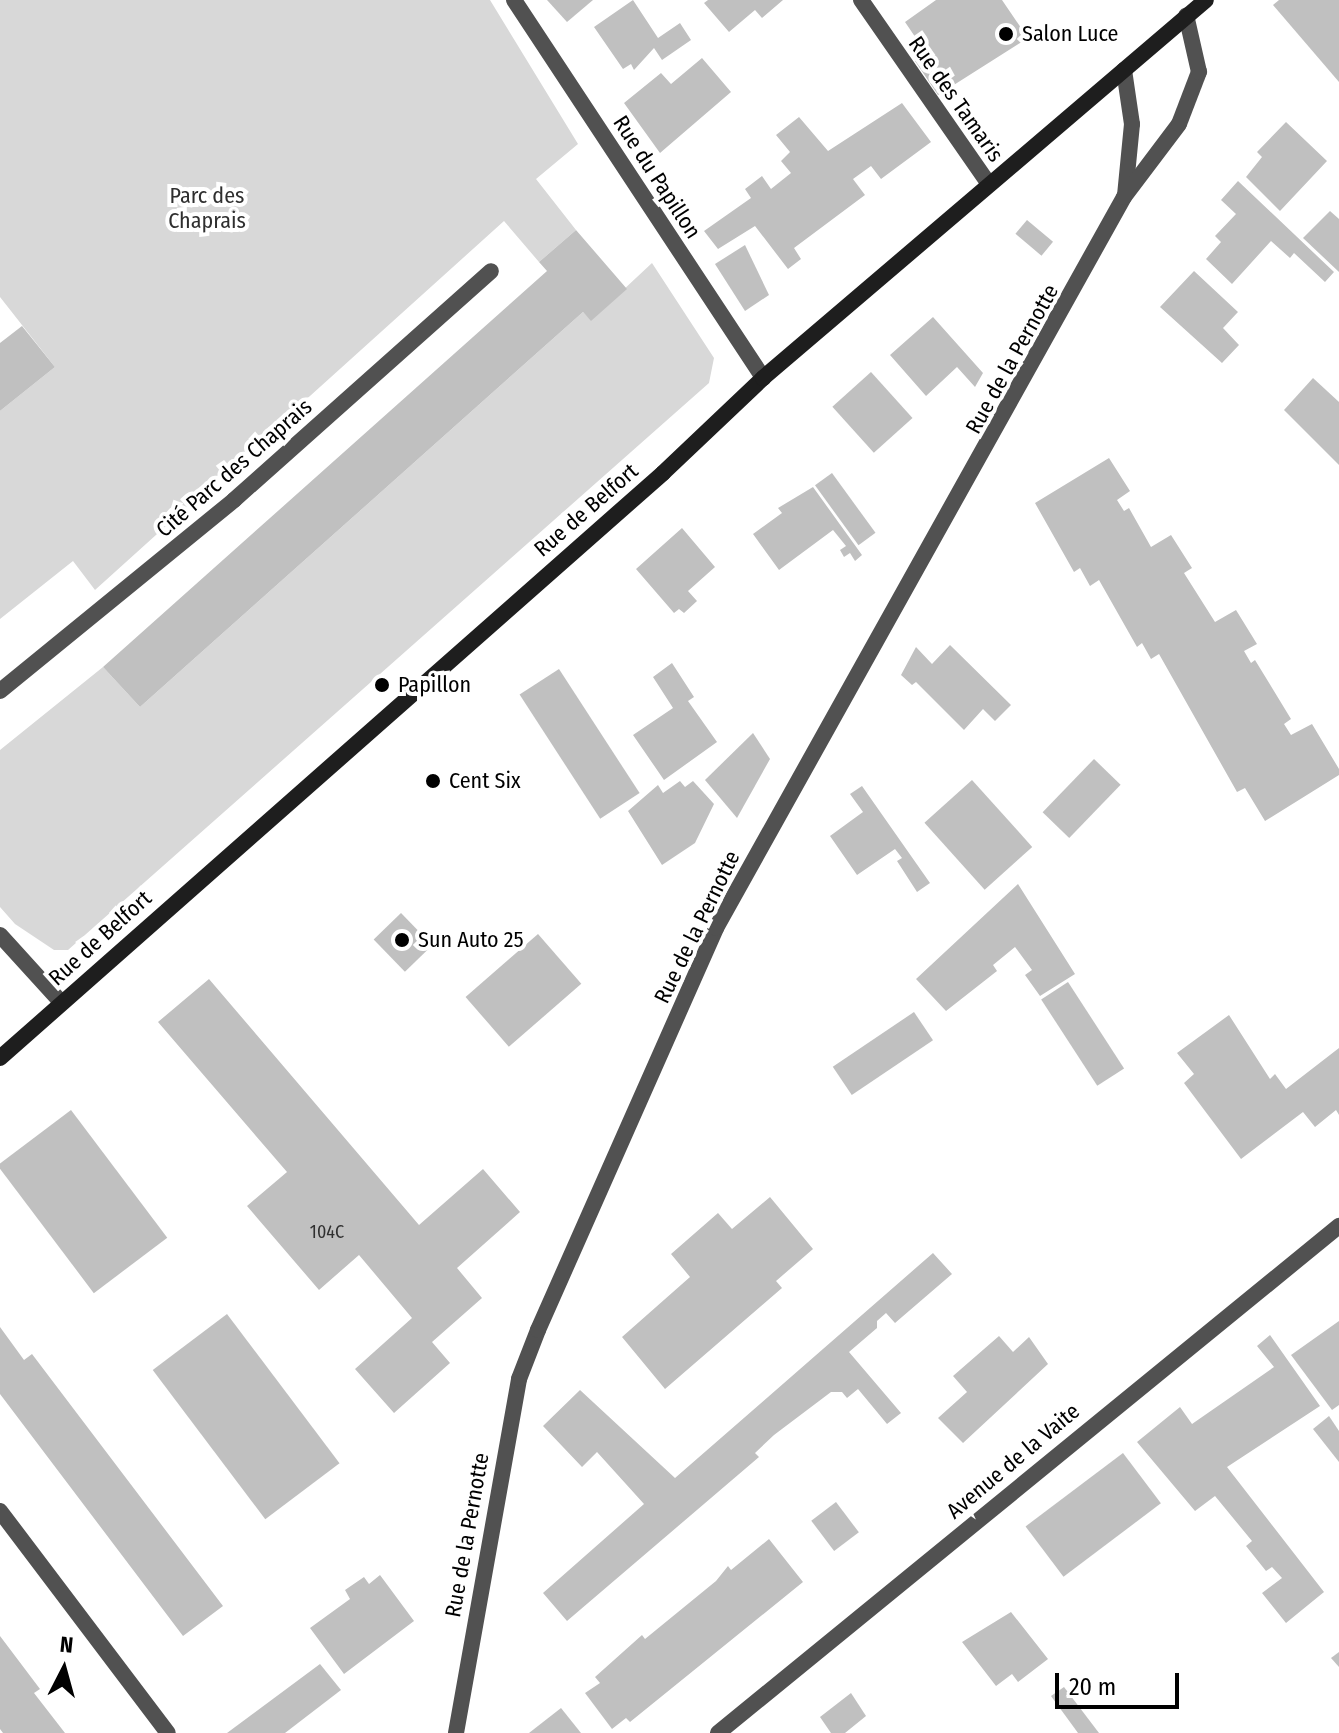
<!DOCTYPE html>
<html>
<head>
<meta charset="utf-8">
<style>
  body { margin:0 }
  #map { position:relative; width:1339px; height:1733px; overflow:hidden; background:#fff; font-family:"Fira Sans Condensed",sans-serif }
  div>[style] { position:absolute }
  .green>* { inset:0; background:#d8d8d8 }
  .building>* { inset:0; background:#c0c0c0; transform-origin:0 0 }
  .minor>* { height:16px; margin:-8px; padding:0 8px; transform-origin:8px; border-radius:8px; background:#515151 }
  .tertiary>* { height:16px; margin:-8px; padding:0 8px; transform-origin:8px; border-radius:8px; background:#515151 }
  .secondary>* { height:16px; margin:-8px; padding:0 8px; transform-origin:8px; border-radius:8px; background:#1e1e1e }
  .dots>* { width:22px; height:22px; translate:-50% -50%; box-sizing:border-box; border:4px solid #fff; border-radius:50% }
  span { translate:-50% -50%; white-space:nowrap; text-align:center; line-height:1.15; -webkit-text-stroke:8px #fff; paint-order:stroke }
  .number-label { font-size:18px; color:#303030 }
  .number-label span { -webkit-text-stroke-width:0 }
  .poi-label { font-size:22px; color:#000 }
  .left { translate:0 -50%; text-align:left }
  .street-label { font-size:22px; color:#000 }
  .park-label { font-size:22px; color:#2f2f2f }
  .north { position:absolute; left:24px; top:1629px; width:80px; height:80px; -webkit-text-stroke:6px #fff; paint-order:stroke; rotate:6deg; font-size:22px; font-weight:700; line-height:32px; text-align:center; color:#000 }
  .north::after { content:''; display:block; margin:auto; width:28px; height:36px; background:#000; clip-path:polygon(50% 0,100% 100%,50% 72%,0 100%) }
  .scale { position:absolute; left:1055px; top:1673px; width:124px; height:36px; box-sizing:border-box; border:4px solid #000; border-top:0; padding-left:10px; font-size:24px; line-height:28px; white-space:nowrap; color:#000; -webkit-text-stroke:6px #fff; paint-order:stroke }
</style>
</head>
<body>
<div id="map">
  <div class="green">
    <div style="clip-path:polygon(0 0,490px 0,578px 144px,536px 179px,576px 230px,539px 262px,504px 221px,95px 590px,73px 561px,0 619px,0 411px,55px 367px,0 297px)"></div>
    <div style="clip-path:polygon(652px 263px,714px 358px,709px 383px,68px 950px,54px 950px,15px 924px,0 907px,0 750px,103px 667px,140px 707px,583px 312px,591px 320px)"></div>
  </div>
  <div class="building">
    <div style="clip-path:polygon(547px 0,593px 0,567px 22px)"></div>
    <div style="clip-path:polygon(633px 0,658px 38px,680px 23px,691px 40px,662px 60px,654px 48px,634px 70px,631px 64px,623px 69px,594px 27px)"></div>
    <div style="clip-path:polygon(708px 0,783px 0,762px 18px,755px 10px,729px 32px,704px 3px)"></div>
    <div style="clip-path:polygon(936px 0,1002px 0,1028px 38px,938px 95px,915px 61px,926px 53px,905px 22px)"></div>
    <div style="clip-path:polygon(1279px 0,1339px 0,1339px 82px,1273px 5px)"></div>
    <div style="clip-path:polygon(702px 58px,731px 92px,660px 153px,624px 103px,661px 73px,671px 84px)"></div>
    <div style="clip-path:polygon(902px 103px,931px 142px,881px 179px,871px 166px,853px 179px,865px 195px,794px 248px,801px 259px,788px 269px,755px 226px,718px 249px,704px 231px,751px 198px,745px 189px,762px 176px,771px 189px,791px 173px,781px 161px,790px 152px,776px 135px,799px 117px,828px 151px)"></div>
    <div style="clip-path:polygon(1286px 122px,1327px 161px,1280px 211px,1246px 177px,1262px 157px,1257px 152px)"></div>
    <div style="clip-path:polygon(1238px 181px,1334px 272px,1325px 282px,1294px 253px,1290px 258px,1271px 241px,1232px 284px,1206px 259px,1221px 242px,1215px 236px,1236px 214px,1221px 200px)"></div>
    <div style="clip-path:polygon(1330px 211px,1339px 219px,1339px 272px,1303px 238px)"></div>
    <div style="left:1027px;top:220px;width:34px;height:18px;rotate:40deg"></div>
    <div style="clip-path:polygon(576px 230px,627px 289px,591px 321px,583px 312px,140px 707px,103px 667px,547px 271px,539px 262px)"></div>
    <div style="clip-path:polygon(745px 245px,769px 295px,745px 311px,715px 264px)"></div>
    <div style="clip-path:polygon(1194px 271px,1238px 312px,1223px 328px,1239px 345px,1222px 363px,1160px 307px)"></div>
    <div style="clip-path:polygon(933px 317px,983px 373px,975px 387px,957px 367px,926px 396px,890px 355px)"></div>
    <div style="clip-path:polygon(22px 326px,55px 367px,0 411px,0 343px)"></div>
    <div style="left:871px;top:372px;width:62px;height:52px;rotate:48deg"></div>
    <div style="clip-path:polygon(1313px 378px,1339px 402px,1339px 465px,1284px 410px)"></div>
    <div style="clip-path:polygon(1109px 458px,1130px 491px,1117px 500px,1124px 511px,1129px 508px,1151px 547px,1171px 535px,1192px 568px,1184px 573px,1215px 622px,1236px 610px,1257px 644px,1244px 651px,1251px 663px,1255px 660px,1291px 719px,1284px 724px,1291px 735px,1312px 724px,1339px 769px,1339px 775px,1265px 821px,1245px 788px,1237px 792px,1159px 654px,1151px 659px,1142px 643px,1137px 647px,1099px 580px,1090px 586px,1080px 568px,1074px 572px,1035px 503px)"></div>
    <div style="left:832px;top:473px;width:74px;height:21px;rotate:54deg"></div>
    <div style="clip-path:polygon(813px 487px,862px 555px,855px 561px,850px 553px,844px 557px,840px 550px,846px 546px,833px 530px,779px 570px,753px 534px,782px 513px,778px 508px)"></div>
    <div style="clip-path:polygon(682px 528px,715px 567px,688px 591px,697px 601px,684px 613px,679px 609px,674px 613px,636px 569px)"></div>
    <div style="clip-path:polygon(950px 645px,1011px 705px,995px 721px,983px 709px,964px 730px,916px 682px,912px 685px,901px 675px,916px 647px,932px 664px)"></div>
    <div style="clip-path:polygon(672px 663px,694px 697px,688px 701px,717px 742px,664px 780px,633px 735px,673px 708px,653px 677px)"></div>
    <div style="left:559px;top:669px;width:148px;height:47px;rotate:57deg"></div>
    <div style="clip-path:polygon(753px 733px,770px 759px,737px 818px,705px 780px)"></div>
    <div style="left:1094px;top:759px;width:37px;height:74px;rotate:44deg"></div>
    <div style="left:972px;top:780px;width:90px;height:64px;rotate:48deg"></div>
    <div style="clip-path:polygon(680px 781px,685px 787px,693px 781px,714px 804px,695px 843px,662px 865px,628px 811px,658px 785px,663px 793px)"></div>
    <div style="clip-path:polygon(862px 786px,930px 883px,917px 892px,897px 861px,902px 858px,895px 849px,857px 875px,830px 836px,863px 812px,850px 794px)"></div>
    <div style="clip-path:polygon(1018px 884px,1075px 974px,1040px 996px,1025px 975px,1032px 970px,1015px 947px,993px 965px,997px 971px,946px 1011px,916px 979px)"></div>
    <div style="left:401px;top:913px;width:45px;height:38px;rotate:46deg"></div>
    <div style="left:538px;top:934px;width:66px;height:96px;rotate:49deg"></div>
    <div style="clip-path:polygon(209px 979px,419px 1225px,483px 1169px,520px 1212px,457px 1268px,482px 1298px,432px 1342px,450px 1363px,394px 1413px,355px 1369px,412px 1318px,359px 1255px,319px 1290px,247px 1206px,287px 1172px,158px 1022px)"></div>
    <div style="left:1068px;top:982px;width:103px;height:32px;rotate:57deg"></div>
    <div style="left:914px;top:1012px;width:34px;height:98px;rotate:56deg"></div>
    <div style="clip-path:polygon(1229px 1015px,1270px 1079px,1275px 1074px,1286px 1089px,1339px 1048px,1339px 1115px,1336px 1110px,1315px 1127px,1303px 1112px,1241px 1159px,1184px 1083px,1194px 1074px,1177px 1053px)"></div>
    <div style="left:71px;top:1110px;width:160px;height:92px;rotate:53deg"></div>
    <div style="clip-path:polygon(770px 1197px,813px 1249px,776px 1281px,782px 1288px,665px 1389px,622px 1337px,690px 1277px,671px 1254px,718px 1213px,732px 1229px)"></div>
    <div style="clip-path:polygon(933px 1253px,952px 1274px,895px 1323px,886px 1313px,877px 1321px,877px 1328px,849px 1352px,901px 1413px,887px 1424px,858px 1389px,847px 1398px,842px 1392px,831px 1392px,774px 1435px,755px 1453px,759px 1457px,567px 1621px,543px 1593px,644px 1504px,597px 1452px,582px 1467px,543px 1426px,580px 1390px,675px 1478px)"></div>
    <div style="left:227px;top:1314px;width:187px;height:93px;rotate:53deg"></div>
    <div style="clip-path:polygon(1339px 1321px,1339px 1405px,1332px 1410px,1291px 1355px)"></div>
    <div style="clip-path:polygon(0 1327px,24px 1360px,32px 1354px,223px 1606px,183px 1636px,0 1394px)"></div>
    <div style="clip-path:polygon(1270px 1335px,1320px 1406px,1227px 1467px,1324px 1592px,1286px 1623px,1262px 1593px,1282px 1578px,1272px 1567px,1266px 1571px,1246px 1546px,1252px 1541px,1215px 1496px,1195px 1511px,1137px 1442px,1180px 1407px,1192px 1424px,1274px 1367px,1257px 1346px)"></div>
    <div style="clip-path:polygon(999px 1336px,1013px 1352px,1029px 1337px,1048px 1364px,963px 1443px,938px 1418px,967px 1392px,953px 1376px)"></div>
    <div style="clip-path:polygon(1329px 1416px,1339px 1431px,1339px 1462px,1313px 1429px)"></div>
    <div style="left:1123px;top:1453px;width:63px;height:122px;rotate:53deg"></div>
    <div style="left:836px;top:1502px;width:38px;height:31px;rotate:53deg"></div>
    <div style="clip-path:polygon(769px 1539px,803px 1582px,630px 1722px,626px 1718px,612px 1729px,585px 1693px,600px 1683px,595px 1677px,642px 1635px,645px 1639px,716px 1581px,728px 1566px,731px 1570px)"></div>
    <div style="clip-path:polygon(380px 1575px,414px 1621px,344px 1674px,310px 1628px,350px 1599px,345px 1590px,364px 1577px,369px 1584px)"></div>
    <div style="clip-path:polygon(1011px 1612px,1048px 1659px,1018px 1682px,1012px 1674px,996px 1686px,962px 1642px)"></div>
    <div style="clip-path:polygon(0 1636px,40px 1689px,34px 1693px,65px 1733px,3px 1733px,0 1729px)"></div>
    <div style="clip-path:polygon(1339px 1652px,1339px 1667px,1331px 1658px)"></div>
    <div style="clip-path:polygon(320px 1664px,341px 1690px,285px 1733px,227px 1733px)"></div>
    <div style="clip-path:polygon(1064px 1687px,1099px 1733px,1078px 1733px,1051px 1696px)"></div>
    <div style="clip-path:polygon(851px 1693px,866px 1716px,845px 1733px,831px 1733px,820px 1717px)"></div>
    <div style="clip-path:polygon(561px 1708px,581px 1733px,529px 1733px)"></div>
  </div>
  <div class="minor">
    <div style="left:514px;top:0;width:453px;rotate:56.6deg"></div>
    <div style="left:861px;top:0;width:223px;rotate:55.2deg"></div>
    <div style="left:0;top:691px;width:302px;rotate:-39.2deg"></div>
    <div style="left:234px;top:500px;width:344px;rotate:-41.7deg"></div>
    <div style="left:0;top:935px;width:91px;rotate:47.7deg"></div>
    <div style="left:0;top:1511px;width:278px;rotate:52.9deg"></div>
    <div style="left:718px;top:1733px;width:802px;rotate:-39.23deg"></div>
  </div>
  <div class="tertiary">
    <div style="left:1124px;top:70px;width:55px;rotate:81.6deg"></div>
    <div style="left:1132px;top:124px;width:71px;rotate:95.6deg"></div>
    <div style="left:456px;top:1733px;width:360px;rotate:-79.9deg"></div>
    <div style="left:519px;top:1379px;width:53px;rotate:-68.8deg"></div>
    <div style="left:538px;top:1330px;width:440px;rotate:-66.1deg"></div>
    <div style="left:716px;top:928px;width:837px;rotate:-60.83deg"></div>
    <div style="left:1124px;top:197px;width:91px;rotate:-53deg"></div>
    <div style="left:1179px;top:124px;width:56px;rotate:-69deg"></div>
    <div style="left:1199px;top:72px;width:58px;rotate:-102.8deg"></div>
  </div>
  <div class="secondary">
    <div style="left:0;top:1058px;width:884px;rotate:-41.42deg"></div>
    <div style="left:663px;top:473px;width:138px;rotate:-43.5deg"></div>
    <div style="left:763px;top:378px;width:582px;rotate:-40.47deg"></div>
  </div>
  <div class="dots">
    <div style="left:1006px;top:34px;background:#000"></div>
    <div style="left:382px;top:685px;background:#000"></div>
    <div style="left:433px;top:781px;background:#000"></div>
    <div style="left:402px;top:940px;background:#000"></div>
  </div>
  <div class="number-label">
    <span style="left:327px;top:1232px">104C</span>
  </div>
  <div class="poi-label">
    <span class="left" style="left:1022px;top:34px">Salon Luce</span>
    <span class="left" style="left:398px;top:685px">Papillon</span>
    <span class="left" style="left:449px;top:781px">Cent Six</span>
    <span class="left" style="left:418px;top:940px">Sun Auto 25</span>
  </div>
  <div class="street-label">
    <span style="left:956px;top:99px;rotate:55deg">Rue des Tamaris</span>
    <span style="left:657px;top:177px;rotate:57deg">Rue du Papillon</span>
    <span style="left:1012px;top:359px;rotate:-61deg">Rue de la Pernotte</span>
    <span style="left:234px;top:468px;rotate:-41deg">Cité Parc des Chaprais</span>
    <span style="left:586px;top:510px;rotate:-41deg">Rue de Belfort</span>
    <span style="left:697px;top:927px;rotate:-64deg">Rue de la Pernotte</span>
    <span style="left:100px;top:938px;rotate:-42deg">Rue de Belfort</span>
    <span style="left:1013px;top:1461px;rotate:-40deg">Avenue de la Vaite</span>
    <span style="left:467px;top:1535px;rotate:-80deg">Rue de la Pernotte</span>
  </div>
  <div class="park-label">
    <span style="left:207px;top:208px">Parc des<br>Chaprais</span>
  </div>
  <div class="north">N</div>
  <div class="scale">20 m</div>
</div>
</body>
</html>
